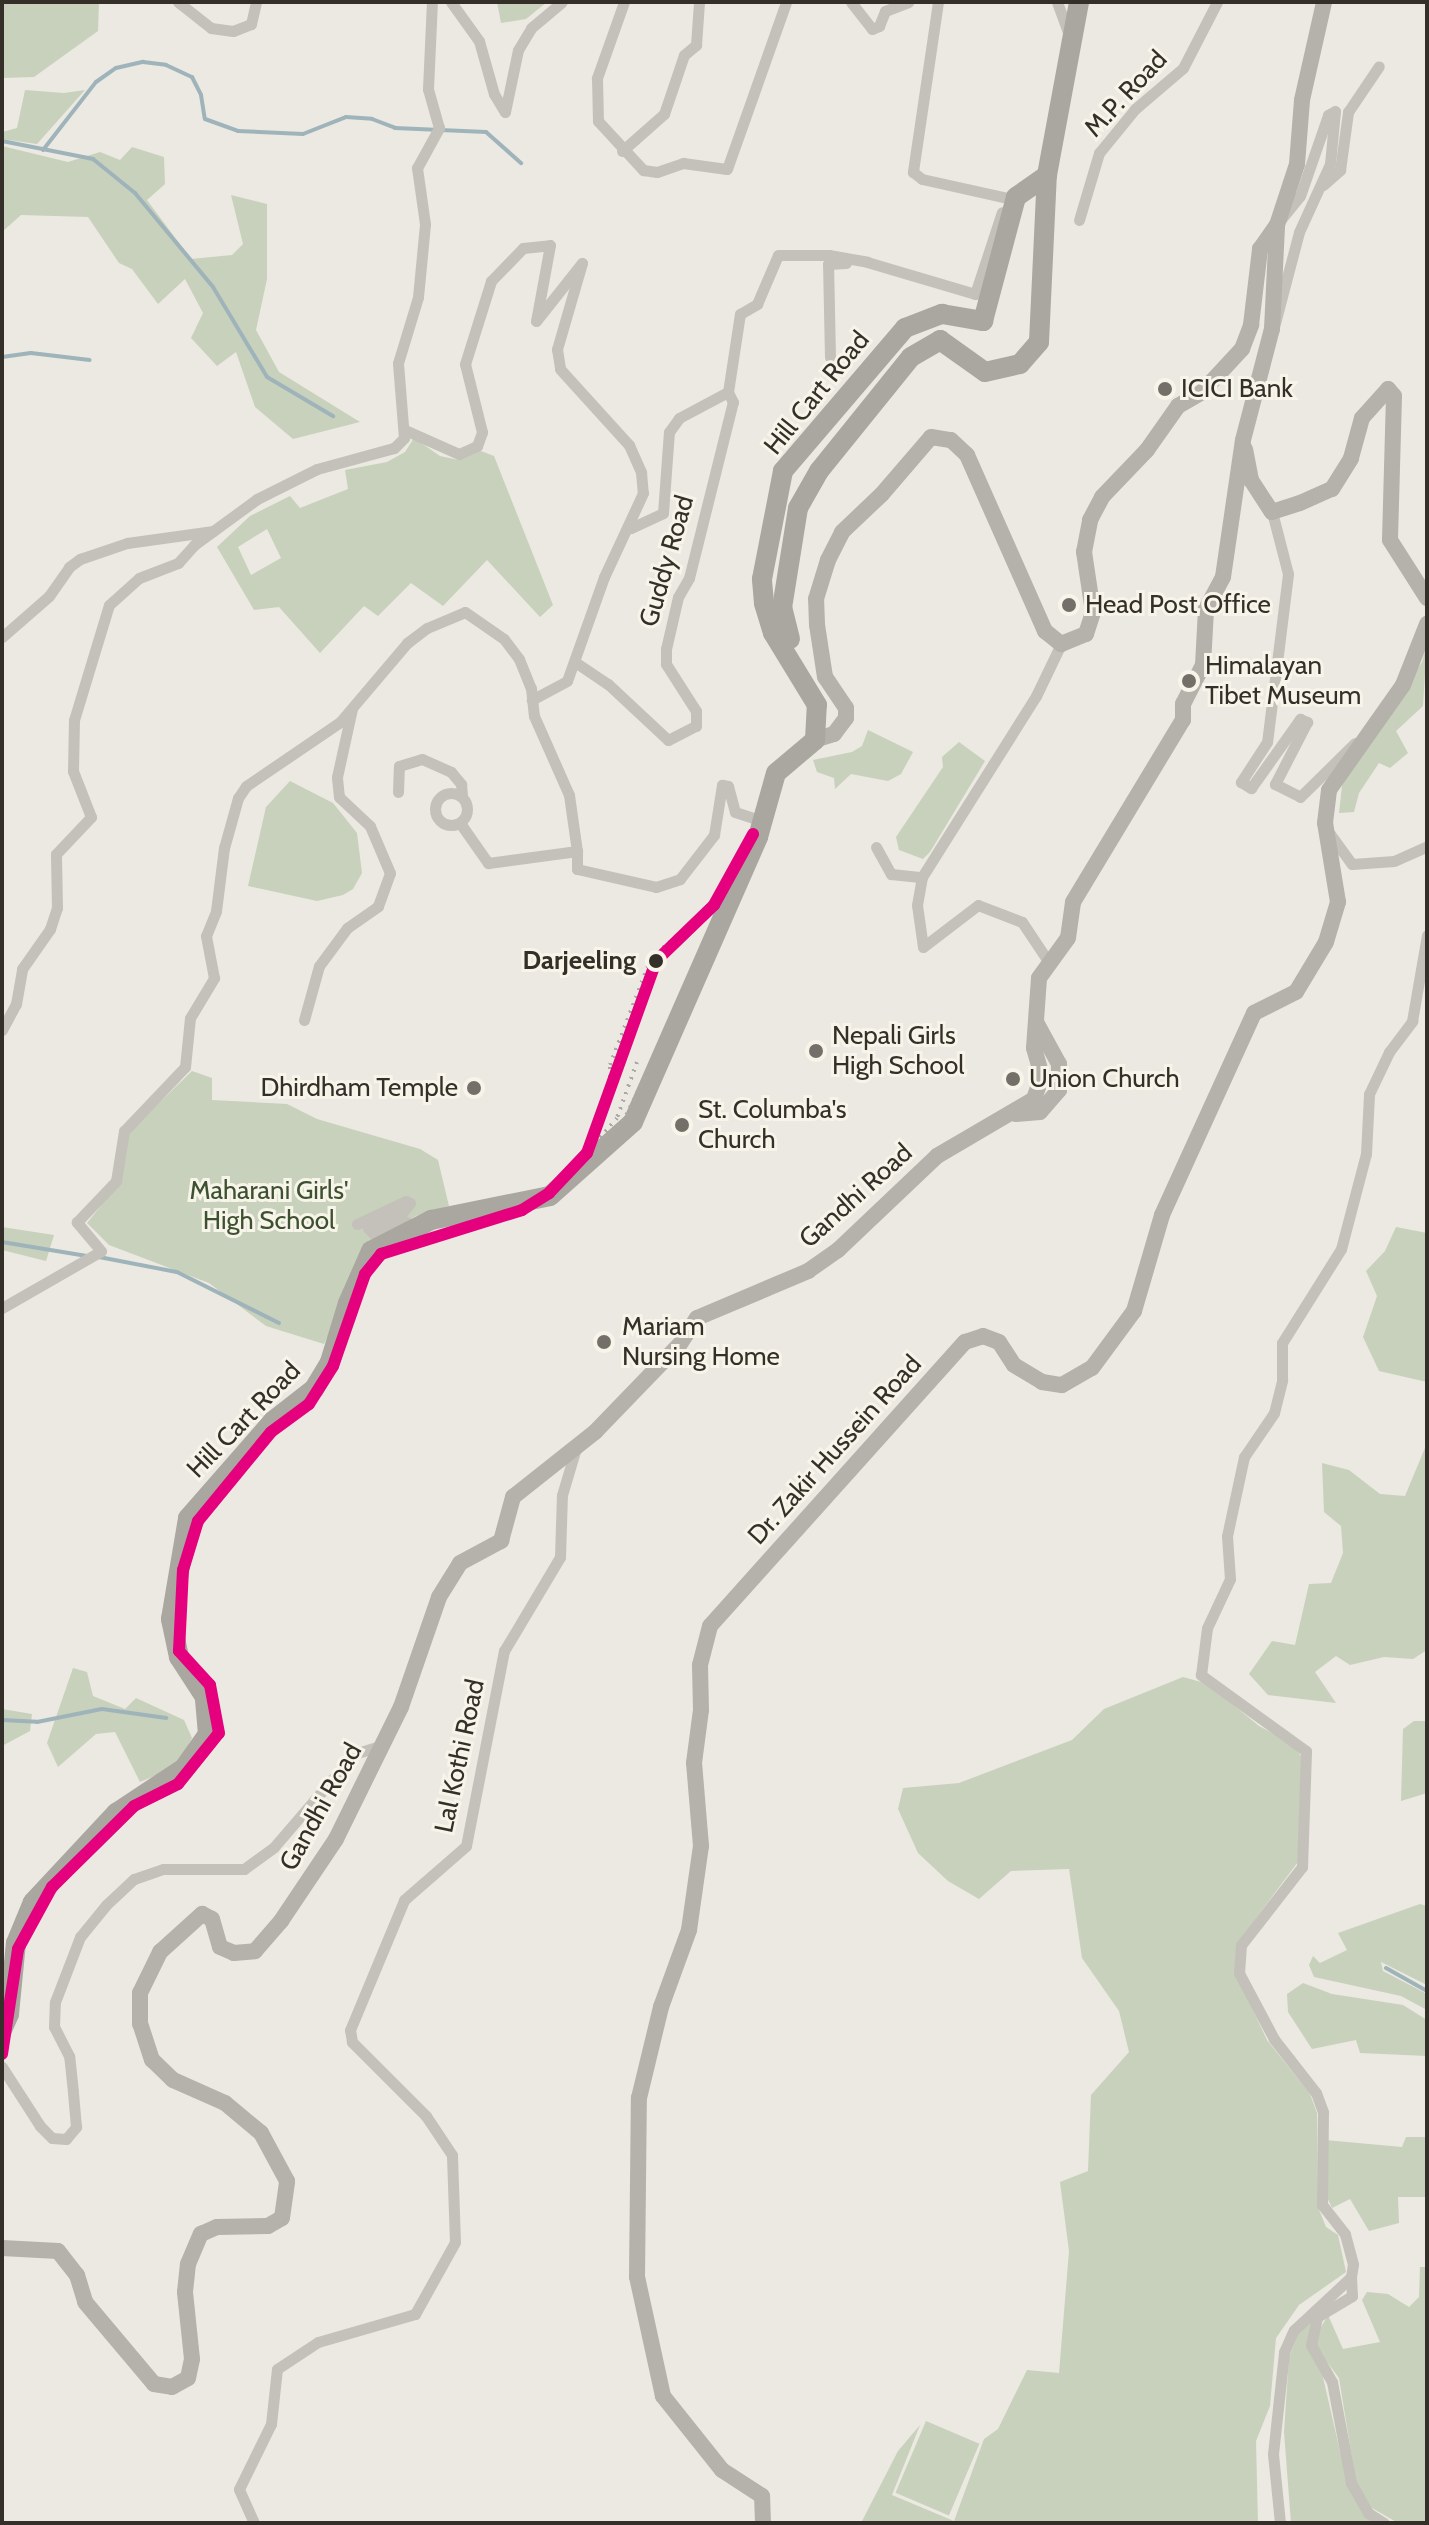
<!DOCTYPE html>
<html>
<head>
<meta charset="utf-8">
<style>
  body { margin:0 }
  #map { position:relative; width:1429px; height:2525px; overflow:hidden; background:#ebe9e1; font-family:Cabin,sans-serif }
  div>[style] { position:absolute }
  .green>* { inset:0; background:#c8d1bc; transform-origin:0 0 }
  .stream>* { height:4px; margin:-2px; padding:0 2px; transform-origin:2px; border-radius:2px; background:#9fb4ba }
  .street>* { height:11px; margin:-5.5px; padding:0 5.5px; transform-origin:5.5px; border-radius:5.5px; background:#c4c1ba }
  .street>.ring { margin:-5.5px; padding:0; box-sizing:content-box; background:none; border:11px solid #c4c1ba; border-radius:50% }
  .secondary>* { height:16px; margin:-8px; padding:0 8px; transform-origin:8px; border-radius:8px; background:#b5b1ab }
  .highway>* { height:20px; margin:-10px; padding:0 10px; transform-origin:10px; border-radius:10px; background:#aaa7a0 }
  .rail>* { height:4px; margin-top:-2px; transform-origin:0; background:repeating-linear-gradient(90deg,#aca9a4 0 2px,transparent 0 8px) }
  .rail-1>* { height:12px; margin:-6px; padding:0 6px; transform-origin:6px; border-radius:6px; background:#e5007d }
  .dots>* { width:22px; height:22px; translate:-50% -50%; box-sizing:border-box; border:4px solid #f7f4e9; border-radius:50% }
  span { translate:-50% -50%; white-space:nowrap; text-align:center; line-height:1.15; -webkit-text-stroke:6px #f7f4e9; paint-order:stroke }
  .street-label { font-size:26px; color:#342f29 }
  .poi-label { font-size:26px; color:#342f29 }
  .left { translate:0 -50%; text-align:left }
  .right { translate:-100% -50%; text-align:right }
  .stop-label { font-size:26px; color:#342f29; font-weight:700 }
  .park-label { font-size:26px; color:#3d502f }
  .frame { position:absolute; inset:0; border:4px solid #342f29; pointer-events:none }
</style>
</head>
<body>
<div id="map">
  <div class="green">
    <div style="clip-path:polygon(2px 2px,99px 2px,98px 31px,34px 77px,2px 78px)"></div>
    <div style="clip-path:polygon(497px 2px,547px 2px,526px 19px,501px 23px)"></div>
    <div style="clip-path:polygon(25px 90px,64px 93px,85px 90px,37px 144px,2px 139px,2px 132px,17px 128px)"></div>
    <div style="clip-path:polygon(2px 146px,68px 162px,100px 152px,120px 160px,132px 147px,164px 157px,165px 184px,147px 200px,191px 259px,232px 255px,243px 244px,231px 195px,267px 204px,267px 279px,256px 330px,279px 372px,360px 422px,293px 439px,255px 407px,236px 352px,217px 366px,191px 338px,203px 313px,185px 279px,158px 304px,132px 269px,119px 263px,88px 217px,21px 215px,2px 232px)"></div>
    <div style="clip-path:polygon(evenodd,414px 438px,440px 456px,459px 460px,481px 451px,494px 456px,553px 605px,540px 617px,487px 560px,443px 606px,411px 583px,378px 616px,364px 606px,320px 653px,279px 607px,254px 610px,217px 547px,250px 516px,290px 496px,300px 508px,348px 489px,345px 470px,387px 462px,405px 452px,414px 438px,267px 529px,281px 558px,251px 575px,238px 547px,267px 529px)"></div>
    <div style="clip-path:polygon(1427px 643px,1423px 706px,1396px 731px,1408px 753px,1390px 768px,1379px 763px,1359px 793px,1354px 812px,1339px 813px,1343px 777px,1422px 662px)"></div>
    <div style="clip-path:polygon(868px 730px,913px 752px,901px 774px,888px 781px,851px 774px,835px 789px,834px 778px,817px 772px,813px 760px,852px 752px,862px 746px)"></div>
    <div style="clip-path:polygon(959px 742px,985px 761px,930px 852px,923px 859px,899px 850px,896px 837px,943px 767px,942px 757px)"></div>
    <div style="clip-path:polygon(290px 781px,333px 803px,357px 833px,362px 873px,353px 889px,343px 895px,317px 901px,248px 886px,266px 807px)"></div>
    <div style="clip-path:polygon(192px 1071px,212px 1078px,212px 1100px,287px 1104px,317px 1119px,420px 1149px,438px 1160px,449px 1206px,416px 1216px,375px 1240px,324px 1344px,266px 1326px,209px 1283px,109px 1245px,87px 1223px,121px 1181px,129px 1132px)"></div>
    <div style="clip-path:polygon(2px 1227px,54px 1235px,46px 1261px,2px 1250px)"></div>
    <div style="clip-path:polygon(1396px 1227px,1427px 1233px,1427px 1382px,1379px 1371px,1363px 1337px,1377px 1296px,1366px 1271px,1385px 1251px)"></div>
    <div style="clip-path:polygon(1427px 1443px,1427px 1650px,1413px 1659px,1384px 1657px,1350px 1665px,1336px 1656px,1315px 1672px,1336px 1703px,1268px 1695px,1249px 1674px,1272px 1641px,1295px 1645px,1309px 1584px,1331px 1583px,1343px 1553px,1341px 1526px,1324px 1512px,1322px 1463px,1349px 1470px,1380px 1494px,1405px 1496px)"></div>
    <div style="clip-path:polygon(73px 1668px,87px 1672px,93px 1696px,125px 1709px,136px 1698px,184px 1720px,192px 1738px,178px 1766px,140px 1782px,115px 1732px,96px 1734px,58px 1767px,47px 1743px)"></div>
    <div style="clip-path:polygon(1183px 1677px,1208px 1684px,1259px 1726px,1292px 1744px,1302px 1757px,1298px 1862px,1238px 1942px,1235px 1972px,1267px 2040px,1310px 2094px,1317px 2113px,1318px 2207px,1326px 2227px,1338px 2235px,1346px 2272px,1299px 2305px,1276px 2338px,1270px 2406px,1256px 2441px,1258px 2523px,861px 2523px,898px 2451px,920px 2425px,892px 2495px,954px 2521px,984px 2439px,998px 2429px,1027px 2370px,1059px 2373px,1069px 2251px,1060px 2182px,1088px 2171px,1091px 2095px,1129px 2052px,1119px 2011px,1082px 1958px,1069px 1869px,1011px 1871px,979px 1899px,948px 1881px,918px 1853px,898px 1809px,903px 1788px,959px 1783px,1072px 1740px,1104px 1709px)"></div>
    <div style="clip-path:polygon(2px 1709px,32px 1714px,30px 1731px,2px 1746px)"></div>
    <div style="clip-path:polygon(1414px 1721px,1427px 1721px,1427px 1793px,1401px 1801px,1403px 1729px)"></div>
    <div style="clip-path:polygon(1420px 1904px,1427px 1906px,1427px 1985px,1381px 1962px,1383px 1971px,1427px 1994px,1427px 2010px,1401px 1996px,1314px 1977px,1309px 1965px,1313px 1956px,1320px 1963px,1347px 1950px,1338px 1933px)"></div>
    <div style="clip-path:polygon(1303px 1983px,1332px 1994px,1403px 2005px,1427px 2020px,1427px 2056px,1360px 2053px,1356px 2040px,1312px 2049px,1288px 2012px,1287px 1994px)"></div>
    <div style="clip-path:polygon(1406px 2137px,1427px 2137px,1427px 2197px,1398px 2197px,1399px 2223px,1369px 2231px,1350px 2199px,1332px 2208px,1326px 2195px,1325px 2140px,1402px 2147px)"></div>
    <div style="clip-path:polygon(1420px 2267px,1427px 2267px,1427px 2523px,1398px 2523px,1372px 2508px,1356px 2482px,1339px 2378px,1316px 2347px,1317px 2334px,1328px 2315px,1343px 2349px,1380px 2342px,1362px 2300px,1367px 2292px,1388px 2294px,1409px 2307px,1419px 2297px)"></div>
    <div style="clip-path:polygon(1321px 2307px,1311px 2325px,1345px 2473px,1372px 2523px,1291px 2523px,1284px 2432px,1289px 2357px,1303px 2323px)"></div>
    <div style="left:926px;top:2421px;width:58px;height:78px;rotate:23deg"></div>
  </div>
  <div class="stream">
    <div style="left:2px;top:141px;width:93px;rotate:11.2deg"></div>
    <div style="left:93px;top:159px;width:54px;rotate:39deg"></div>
    <div style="left:135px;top:193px;width:122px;rotate:50.3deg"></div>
    <div style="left:213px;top:287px;width:105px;rotate:59deg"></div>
    <div style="left:267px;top:377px;width:77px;rotate:30.6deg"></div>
    <div style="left:43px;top:150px;width:86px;rotate:-52.1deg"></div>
    <div style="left:96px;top:82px;width:24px;rotate:-35deg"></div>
    <div style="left:116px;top:68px;width:28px;rotate:-13deg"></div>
    <div style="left:143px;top:62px;width:23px;rotate:7deg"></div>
    <div style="left:166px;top:65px;width:29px;rotate:25deg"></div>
    <div style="left:192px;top:77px;width:20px;rotate:63deg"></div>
    <div style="left:201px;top:95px;width:24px;rotate:81deg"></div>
    <div style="left:205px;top:119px;width:35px;rotate:20deg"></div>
    <div style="left:238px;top:131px;width:65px;rotate:2.6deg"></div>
    <div style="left:303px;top:134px;width:46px;rotate:-21.6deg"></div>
    <div style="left:346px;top:117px;width:26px;rotate:4deg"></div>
    <div style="left:372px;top:119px;width:25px;rotate:21deg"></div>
    <div style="left:395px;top:128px;width:91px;rotate:2.5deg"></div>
    <div style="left:486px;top:132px;width:47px;rotate:41.5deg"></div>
    <div style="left:2px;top:357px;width:29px;rotate:-8deg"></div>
    <div style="left:31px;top:353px;width:59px;rotate:6.8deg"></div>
    <div style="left:2px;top:1242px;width:86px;rotate:9.4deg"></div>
    <div style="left:99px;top:1257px;width:79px;rotate:10.9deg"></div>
    <div style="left:177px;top:1272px;width:114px;rotate:26.6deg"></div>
    <div style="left:2px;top:1720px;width:35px;rotate:3deg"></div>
    <div style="left:37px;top:1722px;width:66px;rotate:-11.3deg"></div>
    <div style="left:102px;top:1709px;width:65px;rotate:8deg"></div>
    <div style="left:1386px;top:1968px;width:47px;rotate:29.3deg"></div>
  </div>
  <div class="street">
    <div style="left:178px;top:2px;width:42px;rotate:38.2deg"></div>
    <div style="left:211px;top:28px;width:22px;rotate:8deg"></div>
    <div style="left:233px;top:31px;width:19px;rotate:-21deg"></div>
    <div style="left:251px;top:24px;width:23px;rotate:-77deg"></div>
    <div style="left:451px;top:2px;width:48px;rotate:54.3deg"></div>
    <div style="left:479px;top:41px;width:55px;rotate:74.2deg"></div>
    <div style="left:494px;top:94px;width:21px;rotate:59deg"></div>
    <div style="left:505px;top:112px;width:63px;rotate:-78.2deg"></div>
    <div style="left:518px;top:50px;width:26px;rotate:-59deg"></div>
    <div style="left:531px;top:28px;width:40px;rotate:-40deg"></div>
    <div style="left:624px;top:2px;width:81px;rotate:109.6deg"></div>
    <div style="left:597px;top:78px;width:43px;rotate:88.7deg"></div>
    <div style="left:598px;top:121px;width:67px;rotate:47.4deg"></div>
    <div style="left:643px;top:170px;width:14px;rotate:8deg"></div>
    <div style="left:657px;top:172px;width:28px;rotate:-19deg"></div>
    <div style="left:683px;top:163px;width:44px;rotate:7.8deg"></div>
    <div style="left:727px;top:169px;width:177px;rotate:-70.5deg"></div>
    <div style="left:851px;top:2px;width:34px;rotate:52deg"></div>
    <div style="left:872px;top:29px;width:8px;rotate:-23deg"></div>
    <div style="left:879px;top:26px;width:16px;rotate:-68deg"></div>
    <div style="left:885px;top:11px;width:25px;rotate:-21deg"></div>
    <div style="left:938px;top:2px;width:172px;rotate:98.4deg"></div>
    <div style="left:913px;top:172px;width:11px;rotate:38deg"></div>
    <div style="left:922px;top:179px;width:87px;rotate:12.6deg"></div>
    <div style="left:1057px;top:2px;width:38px;rotate:70deg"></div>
    <div style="left:622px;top:151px;width:56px;rotate:-41.4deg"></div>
    <div style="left:664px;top:114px;width:62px;rotate:-71.3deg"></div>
    <div style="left:684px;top:55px;width:16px;rotate:-40deg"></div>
    <div style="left:696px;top:45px;width:43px;rotate:-86deg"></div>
    <div style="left:1323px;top:185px;width:23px;rotate:-41deg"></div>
    <div style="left:1340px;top:170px;width:59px;rotate:-82.1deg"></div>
    <div style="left:1348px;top:112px;width:55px;rotate:-56deg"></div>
    <div style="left:1282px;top:218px;width:28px;rotate:-51deg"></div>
    <div style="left:1300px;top:196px;width:86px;rotate:-70.9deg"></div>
    <div style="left:1328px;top:115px;width:8px;rotate:-30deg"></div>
    <div style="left:1079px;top:220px;width:70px;rotate:-73.4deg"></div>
    <div style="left:1099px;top:153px;width:57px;rotate:-50.7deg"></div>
    <div style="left:1135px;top:109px;width:63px;rotate:-40.5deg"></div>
    <div style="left:1183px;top:68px;width:74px;rotate:-62.7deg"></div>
    <div style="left:1275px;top:323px;width:94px;rotate:-75.2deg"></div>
    <div style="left:1299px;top:232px;width:75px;rotate:-65.5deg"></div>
    <div style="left:1330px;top:164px;width:53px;rotate:-84.6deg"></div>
    <div style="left:830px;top:357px;width:93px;rotate:-91.2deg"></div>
    <div style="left:828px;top:264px;width:18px;rotate:-3deg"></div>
    <div style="left:405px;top:430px;width:59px;rotate:24deg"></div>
    <div style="left:459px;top:454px;width:20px;rotate:-24deg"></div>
    <div style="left:477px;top:446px;width:15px;rotate:-70deg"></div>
    <div style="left:482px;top:432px;width:70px;rotate:-104deg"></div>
    <div style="left:465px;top:364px;width:87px;rotate:-72.6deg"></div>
    <div style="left:491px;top:281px;width:46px;rotate:-45.9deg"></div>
    <div style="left:523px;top:248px;width:27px;rotate:-6deg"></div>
    <div style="left:550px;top:245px;width:77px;rotate:100.4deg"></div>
    <div style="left:536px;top:321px;width:74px;rotate:-51.6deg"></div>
    <div style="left:582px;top:263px;width:90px;rotate:106.2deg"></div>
    <div style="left:557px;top:349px;width:20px;rotate:81deg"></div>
    <div style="left:560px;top:369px;width:103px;rotate:47.8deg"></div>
    <div style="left:629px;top:445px;width:30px;rotate:66deg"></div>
    <div style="left:641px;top:472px;width:21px;rotate:85deg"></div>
    <div style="left:643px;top:493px;width:93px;rotate:114.9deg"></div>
    <div style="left:604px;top:577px;width:110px;rotate:109.6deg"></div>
    <div style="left:567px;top:681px;width:40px;rotate:152deg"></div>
    <div style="left:1272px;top:512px;width:64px;rotate:75.5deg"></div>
    <div style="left:1288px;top:574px;width:169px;rotate:97.1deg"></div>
    <div style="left:1267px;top:742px;width:48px;rotate:123deg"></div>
    <div style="left:1241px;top:782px;width:12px;rotate:31deg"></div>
    <div style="left:1251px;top:788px;width:85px;rotate:-54.6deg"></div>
    <div style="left:1300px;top:719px;width:8px;rotate:23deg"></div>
    <div style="left:1307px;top:722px;width:70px;rotate:117.3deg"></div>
    <div style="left:1275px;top:784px;width:28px;rotate:27deg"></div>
    <div style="left:1300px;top:797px;width:77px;rotate:-44.5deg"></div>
    <div style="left:631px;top:528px;width:35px;rotate:-25deg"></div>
    <div style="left:663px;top:513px;width:81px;rotate:-85.8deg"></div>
    <div style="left:669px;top:432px;width:17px;rotate:-54deg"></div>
    <div style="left:679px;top:418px;width:55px;rotate:-28deg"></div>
    <div style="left:728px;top:392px;width:79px;rotate:-81.3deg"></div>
    <div style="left:740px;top:314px;width:20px;rotate:-30deg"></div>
    <div style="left:757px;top:304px;width:53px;rotate:-66.8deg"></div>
    <div style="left:778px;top:255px;width:51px"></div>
    <div style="left:829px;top:255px;width:39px;rotate:10deg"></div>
    <div style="left:867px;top:262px;width:113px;rotate:16.5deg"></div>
    <div style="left:975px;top:294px;width:86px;rotate:-71.8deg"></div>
    <div style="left:2px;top:637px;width:62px;rotate:-41.1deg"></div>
    <div style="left:49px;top:596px;width:35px;rotate:-55deg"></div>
    <div style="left:69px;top:567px;width:14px;rotate:-36deg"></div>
    <div style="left:80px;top:559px;width:50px;rotate:-18.8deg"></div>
    <div style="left:127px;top:543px;width:87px;rotate:-7.9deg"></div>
    <div style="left:575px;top:662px;width:40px;rotate:34deg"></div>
    <div style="left:608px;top:684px;width:82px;rotate:43deg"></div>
    <div style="left:668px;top:740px;width:31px;rotate:-27deg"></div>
    <div style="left:696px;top:726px;width:15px;rotate:-90deg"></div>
    <div style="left:696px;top:711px;width:56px;rotate:-122.6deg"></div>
    <div style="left:666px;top:664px;width:15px;rotate:-90deg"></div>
    <div style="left:666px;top:649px;width:53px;rotate:-77deg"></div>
    <div style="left:678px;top:597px;width:22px;rotate:-60deg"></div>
    <div style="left:689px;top:578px;width:181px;rotate:-76deg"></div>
    <div style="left:733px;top:402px;width:11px;rotate:-117deg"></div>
    <div style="left:398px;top:792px;width:26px;rotate:-88deg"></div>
    <div style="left:399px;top:766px;width:24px;rotate:-17deg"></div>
    <div style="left:422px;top:759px;width:32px;rotate:24deg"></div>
    <div style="left:451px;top:772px;width:16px;rotate:50deg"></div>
    <div style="left:461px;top:784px;width:12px;rotate:85deg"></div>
    <div class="ring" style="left:435px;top:793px;width:21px;height:21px"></div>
    <div style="left:460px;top:823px;width:49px;rotate:55deg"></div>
    <div style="left:488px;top:863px;width:90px;rotate:-7.7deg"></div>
    <div style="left:577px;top:851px;width:18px;rotate:90deg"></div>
    <div style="left:577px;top:869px;width:81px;rotate:12.8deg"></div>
    <div style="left:656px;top:887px;width:25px;rotate:-18deg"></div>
    <div style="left:680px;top:879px;width:56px;rotate:-52.3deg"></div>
    <div style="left:714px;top:835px;width:51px;rotate:-80.9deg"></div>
    <div style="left:722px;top:785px;width:6px;rotate:9deg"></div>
    <div style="left:728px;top:786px;width:27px;rotate:75deg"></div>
    <div style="left:735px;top:812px;width:29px;rotate:18deg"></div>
    <div style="left:1330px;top:834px;width:37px;rotate:54deg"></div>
    <div style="left:1352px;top:864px;width:42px;rotate:-4.1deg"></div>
    <div style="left:1394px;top:861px;width:36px;rotate:-24deg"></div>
    <div style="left:876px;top:847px;width:31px;rotate:61deg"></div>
    <div style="left:891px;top:874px;width:31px;rotate:6deg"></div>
    <div style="left:1048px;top:961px;width:47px;rotate:-123.7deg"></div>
    <div style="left:1022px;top:922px;width:47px;rotate:-158.9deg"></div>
    <div style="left:978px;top:905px;width:69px;rotate:142.6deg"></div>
    <div style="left:923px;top:947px;width:42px;rotate:-98.1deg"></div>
    <div style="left:917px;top:905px;width:28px;rotate:-80deg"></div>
    <div style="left:922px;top:877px;width:214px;rotate:-57.8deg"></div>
    <div style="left:1036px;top:696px;width:58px;rotate:-64.3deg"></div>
    <div style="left:304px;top:1020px;width:56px;rotate:-74.5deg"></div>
    <div style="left:319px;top:966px;width:47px;rotate:-53.6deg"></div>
    <div style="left:347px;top:928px;width:38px;rotate:-35deg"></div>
    <div style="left:378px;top:906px;width:35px;rotate:-70deg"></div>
    <div style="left:390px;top:873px;width:51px;rotate:-113.1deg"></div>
    <div style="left:370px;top:826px;width:42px;rotate:-136.9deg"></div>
    <div style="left:339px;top:797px;width:20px;rotate:-96deg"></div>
    <div style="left:337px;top:777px;width:70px;rotate:-77.6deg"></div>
    <div style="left:2px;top:1030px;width:30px;rotate:-62deg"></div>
    <div style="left:16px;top:1004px;width:36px;rotate:-80deg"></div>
    <div style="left:22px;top:969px;width:49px;rotate:-55deg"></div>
    <div style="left:50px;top:929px;width:22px;rotate:-72deg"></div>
    <div style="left:57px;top:908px;width:54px;rotate:-91.1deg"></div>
    <div style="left:56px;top:854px;width:51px;rotate:-46.6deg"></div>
    <div style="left:91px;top:817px;width:49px;rotate:-111.4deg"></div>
    <div style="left:73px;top:771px;width:51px;rotate:-88.9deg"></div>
    <div style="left:74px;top:720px;width:120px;rotate:-73.1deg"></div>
    <div style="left:109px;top:605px;width:40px;rotate:-42deg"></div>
    <div style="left:139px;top:578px;width:42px;rotate:-21deg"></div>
    <div style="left:178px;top:563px;width:24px;rotate:-48deg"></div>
    <div style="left:194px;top:545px;width:78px;rotate:-36.1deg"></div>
    <div style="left:257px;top:499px;width:67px;rotate:-26.6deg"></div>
    <div style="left:317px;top:469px;width:80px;rotate:-15.3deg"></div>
    <div style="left:394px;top:448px;width:14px;rotate:-45deg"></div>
    <div style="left:404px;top:438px;width:75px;rotate:-94.6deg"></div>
    <div style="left:398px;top:363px;width:69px;rotate:-73.1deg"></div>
    <div style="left:418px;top:297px;width:73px;rotate:-84.5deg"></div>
    <div style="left:425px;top:224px;width:57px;rotate:-98.1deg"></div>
    <div style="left:417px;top:168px;width:46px;rotate:-61.2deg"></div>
    <div style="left:439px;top:128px;width:41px;rotate:-105.8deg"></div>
    <div style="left:428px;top:89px;width:87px;rotate:-87.4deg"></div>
    <div style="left:357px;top:1224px;width:54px;rotate:-25.1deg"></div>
    <div style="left:406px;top:1201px;width:4px;rotate:27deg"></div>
    <div style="left:410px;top:1203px;width:11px;rotate:128deg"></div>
    <div style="left:403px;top:1212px;width:38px;rotate:155deg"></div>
    <div style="left:368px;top:1228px;width:8px;rotate:45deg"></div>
    <div style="left:374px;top:1234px;width:35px;rotate:-20deg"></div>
    <div style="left:2px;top:1308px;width:114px;rotate:-29.9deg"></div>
    <div style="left:101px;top:1251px;width:38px;rotate:-130deg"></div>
    <div style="left:77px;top:1222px;width:57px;rotate:-46.4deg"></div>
    <div style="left:116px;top:1181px;width:51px;rotate:-80.9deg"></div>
    <div style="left:124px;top:1131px;width:88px;rotate:-46.4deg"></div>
    <div style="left:185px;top:1067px;width:49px;rotate:-84.2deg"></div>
    <div style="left:190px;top:1018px;width:47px;rotate:-59deg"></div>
    <div style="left:214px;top:978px;width:43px;rotate:-100.8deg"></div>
    <div style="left:206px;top:936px;width:27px;rotate:-68deg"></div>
    <div style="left:216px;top:911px;width:64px;rotate:-82.8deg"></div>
    <div style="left:224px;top:848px;width:52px;rotate:-74.4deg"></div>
    <div style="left:238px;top:798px;width:14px;rotate:-56deg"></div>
    <div style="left:246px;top:786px;width:114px;rotate:-34.2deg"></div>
    <div style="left:340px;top:722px;width:104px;rotate:-49.7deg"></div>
    <div style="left:407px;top:643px;width:25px;rotate:-37deg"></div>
    <div style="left:427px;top:628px;width:41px;rotate:-22.8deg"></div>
    <div style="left:465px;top:612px;width:47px;rotate:34.7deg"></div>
    <div style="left:504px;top:639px;width:25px;rotate:53deg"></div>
    <div style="left:519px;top:659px;width:31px;rotate:68deg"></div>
    <div style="left:531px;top:688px;width:28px;rotate:84deg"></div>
    <div style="left:534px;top:716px;width:86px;rotate:66.1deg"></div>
    <div style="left:569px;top:795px;width:57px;rotate:81.9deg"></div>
    <div style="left:2px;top:2067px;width:70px;rotate:57.2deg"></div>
    <div style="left:40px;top:2126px;width:17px;rotate:45deg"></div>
    <div style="left:52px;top:2138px;width:14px;rotate:4deg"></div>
    <div style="left:66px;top:2139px;width:16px;rotate:-50deg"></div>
    <div style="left:76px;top:2127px;width:35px;rotate:-95deg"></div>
    <div style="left:73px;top:2092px;width:36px;rotate:-96deg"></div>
    <div style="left:69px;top:2056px;width:33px;rotate:-117deg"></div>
    <div style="left:54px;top:2027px;width:25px;rotate:-88deg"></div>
    <div style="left:55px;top:2002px;width:70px;rotate:-69deg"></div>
    <div style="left:80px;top:1937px;width:41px;rotate:-50.9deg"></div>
    <div style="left:106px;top:1905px;width:38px;rotate:-43deg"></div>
    <div style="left:134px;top:1879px;width:31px;rotate:-19deg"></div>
    <div style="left:163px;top:1869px;width:81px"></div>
    <div style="left:244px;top:1869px;width:37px;rotate:-36deg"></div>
    <div style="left:274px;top:1847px;width:123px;rotate:-49.3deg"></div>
    <div style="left:354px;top:1754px;width:28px;rotate:-17deg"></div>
    <div style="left:1351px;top:2277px;width:19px;rotate:87deg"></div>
    <div style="left:1352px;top:2296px;width:41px;rotate:149deg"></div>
    <div style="left:1317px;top:2317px;width:29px;rotate:102deg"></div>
    <div style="left:1311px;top:2345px;width:43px;rotate:60.4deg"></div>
    <div style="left:1332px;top:2382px;width:103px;rotate:79.3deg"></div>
    <div style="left:1351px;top:2483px;width:34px;rotate:60deg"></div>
    <div style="left:1368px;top:2513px;width:19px;rotate:32deg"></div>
    <div style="left:254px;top:2523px;width:37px;rotate:-114deg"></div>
    <div style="left:239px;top:2489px;width:72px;rotate:-63.8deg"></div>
    <div style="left:271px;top:2424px;width:55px;rotate:-83.8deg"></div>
    <div style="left:277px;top:2369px;width:49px;rotate:-33.4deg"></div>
    <div style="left:318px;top:2342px;width:101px;rotate:-16.1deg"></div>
    <div style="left:415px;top:2314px;width:82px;rotate:-60.9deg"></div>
    <div style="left:455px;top:2242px;width:87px;rotate:-92deg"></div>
    <div style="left:452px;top:2155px;width:47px;rotate:-123.7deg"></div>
    <div style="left:426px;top:2116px;width:105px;rotate:-135deg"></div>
    <div style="left:352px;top:2042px;width:12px;rotate:-99deg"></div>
    <div style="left:350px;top:2030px;width:141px;rotate:-67.4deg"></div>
    <div style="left:404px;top:1900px;width:82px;rotate:-41.1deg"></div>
    <div style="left:466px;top:1846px;width:199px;rotate:-79deg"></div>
    <div style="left:504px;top:1651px;width:109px;rotate:-59.2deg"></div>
    <div style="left:560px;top:1557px;width:62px;rotate:-88.2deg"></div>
    <div style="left:562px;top:1495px;width:49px;rotate:-73.4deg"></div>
    <div style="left:1280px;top:2523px;width:69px;rotate:-95.8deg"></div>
    <div style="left:1273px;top:2454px;width:103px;rotate:-83.8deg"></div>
    <div style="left:1284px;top:2352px;width:24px;rotate:-66deg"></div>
    <div style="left:1294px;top:2330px;width:78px;rotate:-42.9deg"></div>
    <div style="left:1351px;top:2277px;width:13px;rotate:-81deg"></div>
    <div style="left:1353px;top:2264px;width:31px;rotate:-105deg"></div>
    <div style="left:1345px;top:2234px;width:37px;rotate:-128deg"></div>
    <div style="left:1322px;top:2205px;width:93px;rotate:-89.4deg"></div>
    <div style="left:1323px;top:2112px;width:20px;rotate:-110deg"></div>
    <div style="left:1316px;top:2093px;width:68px;rotate:-127.9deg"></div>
    <div style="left:1274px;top:2039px;width:75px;rotate:-117.9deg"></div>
    <div style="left:1239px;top:1973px;width:28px;rotate:-86deg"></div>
    <div style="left:1241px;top:1945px;width:99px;rotate:-52deg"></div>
    <div style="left:1302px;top:1867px;width:116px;rotate:-88deg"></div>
    <div style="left:1306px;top:1751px;width:130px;rotate:-144.1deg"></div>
    <div style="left:1201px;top:1675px;width:47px;rotate:-82.7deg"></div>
    <div style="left:1207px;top:1628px;width:54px;rotate:-64.9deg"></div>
    <div style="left:1230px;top:1579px;width:43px;rotate:-94deg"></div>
    <div style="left:1227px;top:1536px;width:81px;rotate:-77.9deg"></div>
    <div style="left:1244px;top:1457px;width:53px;rotate:-55.7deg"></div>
    <div style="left:1274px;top:1413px;width:34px;rotate:-76deg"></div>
    <div style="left:1282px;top:1380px;width:37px;rotate:-90deg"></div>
    <div style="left:1282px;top:1343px;width:111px;rotate:-57.9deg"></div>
    <div style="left:1341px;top:1249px;width:98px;rotate:-75.3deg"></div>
    <div style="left:1366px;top:1154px;width:60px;rotate:-87.1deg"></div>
    <div style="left:1369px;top:1094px;width:47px;rotate:-64.5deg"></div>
    <div style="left:1389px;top:1052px;width:39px;rotate:-53deg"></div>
    <div style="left:1412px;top:1021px;width:87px;rotate:-80.1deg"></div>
  </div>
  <div class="secondary">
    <div style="left:1245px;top:449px;width:32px;rotate:79deg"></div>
    <div style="left:1251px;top:480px;width:38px;rotate:57deg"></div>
    <div style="left:1272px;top:512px;width:29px;rotate:-18deg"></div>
    <div style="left:1300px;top:503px;width:35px;rotate:-24deg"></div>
    <div style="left:1332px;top:489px;width:36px;rotate:-58deg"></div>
    <div style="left:1351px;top:458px;width:41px;rotate:-74.6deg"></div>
    <div style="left:1362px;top:418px;width:39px;rotate:-48deg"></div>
    <div style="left:1388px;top:389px;width:9px;rotate:49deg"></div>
    <div style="left:1394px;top:396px;width:144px;rotate:91.6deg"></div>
    <div style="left:1390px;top:540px;width:69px;rotate:57.5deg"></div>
    <div style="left:815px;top:740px;width:20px;rotate:-18deg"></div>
    <div style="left:834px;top:734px;width:20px;rotate:-53deg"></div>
    <div style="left:846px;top:718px;width:10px;rotate:-90deg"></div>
    <div style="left:846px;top:708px;width:37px;rotate:-124deg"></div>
    <div style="left:825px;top:677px;width:53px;rotate:-98.7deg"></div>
    <div style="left:817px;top:625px;width:26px;rotate:-92deg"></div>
    <div style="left:816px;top:599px;width:41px;rotate:-72.9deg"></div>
    <div style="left:828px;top:560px;width:31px;rotate:-63deg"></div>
    <div style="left:842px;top:532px;width:55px;rotate:-43.5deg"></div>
    <div style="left:882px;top:494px;width:75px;rotate:-49.3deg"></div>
    <div style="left:931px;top:437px;width:20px;rotate:9deg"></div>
    <div style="left:951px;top:440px;width:22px;rotate:43deg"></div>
    <div style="left:967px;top:455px;width:193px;rotate:66.1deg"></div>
    <div style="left:1045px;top:631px;width:21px;rotate:39deg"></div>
    <div style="left:1061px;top:644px;width:27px;rotate:-22deg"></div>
    <div style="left:1086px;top:634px;width:23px;rotate:-72deg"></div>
    <div style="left:1093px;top:612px;width:61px;rotate:-98.5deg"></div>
    <div style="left:1084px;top:552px;width:33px;rotate:-79deg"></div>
    <div style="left:1090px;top:520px;width:26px;rotate:-62deg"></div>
    <div style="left:1102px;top:497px;width:65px;rotate:-46.2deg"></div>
    <div style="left:1147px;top:450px;width:54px;rotate:-54.8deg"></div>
    <div style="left:1178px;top:406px;width:28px;rotate:-30deg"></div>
    <div style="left:1202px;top:392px;width:59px;rotate:-47.1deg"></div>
    <div style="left:1242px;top:349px;width:26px;rotate:-69deg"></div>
    <div style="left:1251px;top:325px;width:77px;rotate:-83.2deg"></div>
    <div style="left:1260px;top:249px;width:29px;rotate:-55deg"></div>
    <div style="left:1277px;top:225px;width:64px;rotate:-71.8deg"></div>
    <div style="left:1297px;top:164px;width:64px;rotate:-85.5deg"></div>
    <div style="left:1302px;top:100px;width:100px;rotate:-77.3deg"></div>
    <div style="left:1016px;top:1114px;width:24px;rotate:-5deg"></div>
    <div style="left:1040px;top:1112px;width:29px;rotate:-49deg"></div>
    <div style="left:1059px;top:1090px;width:26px;rotate:-90deg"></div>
    <div style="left:1059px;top:1064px;width:46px;rotate:-118.8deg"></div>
    <div style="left:2px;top:2248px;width:56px;rotate:3.1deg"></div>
    <div style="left:58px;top:2251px;width:31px;rotate:52deg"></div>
    <div style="left:77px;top:2275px;width:28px;rotate:73deg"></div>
    <div style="left:85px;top:2302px;width:107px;rotate:49.9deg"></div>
    <div style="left:154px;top:2384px;width:18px;rotate:9deg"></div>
    <div style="left:172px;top:2387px;width:18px;rotate:-29deg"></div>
    <div style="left:188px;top:2378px;width:19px;rotate:-78deg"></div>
    <div style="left:192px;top:2359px;width:67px;rotate:-96deg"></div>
    <div style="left:185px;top:2292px;width:28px;rotate:-84deg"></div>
    <div style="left:188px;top:2264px;width:33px;rotate:-67deg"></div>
    <div style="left:201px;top:2234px;width:17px;rotate:-24deg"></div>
    <div style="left:217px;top:2227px;width:51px;rotate:-1.1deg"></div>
    <div style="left:268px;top:2226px;width:16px;rotate:-30deg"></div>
    <div style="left:282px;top:2218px;width:37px;rotate:-82deg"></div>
    <div style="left:287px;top:2181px;width:55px;rotate:-118.4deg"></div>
    <div style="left:261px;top:2133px;width:47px;rotate:-140.2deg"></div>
    <div style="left:225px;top:2103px;width:57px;rotate:-156.1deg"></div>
    <div style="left:173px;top:2080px;width:29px;rotate:-136deg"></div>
    <div style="left:152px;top:2060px;width:38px;rotate:-108deg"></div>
    <div style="left:140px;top:2024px;width:31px;rotate:-90deg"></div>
    <div style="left:140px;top:1993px;width:46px;rotate:-64deg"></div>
    <div style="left:160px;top:1952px;width:57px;rotate:-42.1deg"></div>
    <div style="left:202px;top:1914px;width:11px;rotate:27deg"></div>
    <div style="left:212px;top:1919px;width:29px;rotate:74deg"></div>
    <div style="left:220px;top:1947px;width:15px;rotate:23deg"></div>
    <div style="left:234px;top:1953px;width:21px;rotate:-5deg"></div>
    <div style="left:255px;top:1951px;width:40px;rotate:-49deg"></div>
    <div style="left:281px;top:1921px;width:99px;rotate:-56.1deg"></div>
    <div style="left:336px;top:1839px;width:147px;rotate:-63.8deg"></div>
    <div style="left:401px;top:1707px;width:116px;rotate:-70.9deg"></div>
    <div style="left:439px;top:1597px;width:40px;rotate:-58deg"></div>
    <div style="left:460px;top:1563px;width:47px;rotate:-28.2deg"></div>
    <div style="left:501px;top:1541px;width:46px;rotate:-74.7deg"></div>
    <div style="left:513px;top:1497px;width:105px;rotate:-38.4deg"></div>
    <div style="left:595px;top:1432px;width:122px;rotate:-46deg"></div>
    <div style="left:680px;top:1344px;width:31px;rotate:-57deg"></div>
    <div style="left:697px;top:1318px;width:121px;rotate:-22.9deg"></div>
    <div style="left:808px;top:1271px;width:37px;rotate:-35deg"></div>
    <div style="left:838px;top:1250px;width:137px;rotate:-43.5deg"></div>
    <div style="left:937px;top:1156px;width:113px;rotate:-30.4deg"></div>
    <div style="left:1034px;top:1099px;width:24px;rotate:-71deg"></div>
    <div style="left:1042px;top:1076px;width:29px;rotate:-106deg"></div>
    <div style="left:1034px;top:1048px;width:70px;rotate:-85.9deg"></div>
    <div style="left:1039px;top:978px;width:49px;rotate:-54.1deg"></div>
    <div style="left:1068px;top:938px;width:36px;rotate:-82deg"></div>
    <div style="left:1073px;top:902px;width:213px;rotate:-58.9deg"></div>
    <div style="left:1183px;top:720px;width:16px;rotate:-90deg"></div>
    <div style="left:1183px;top:704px;width:44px;rotate:-62.9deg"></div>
    <div style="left:1203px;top:665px;width:56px;rotate:-86.9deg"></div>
    <div style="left:1206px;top:609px;width:36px;rotate:-62deg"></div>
    <div style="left:1223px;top:577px;width:138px;rotate:-81.7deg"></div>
    <div style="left:1243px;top:440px;width:115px;rotate:-75.4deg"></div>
    <div style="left:1272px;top:329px;width:104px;rotate:-87.2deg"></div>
    <div style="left:763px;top:2523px;width:27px;rotate:-92deg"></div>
    <div style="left:762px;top:2496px;width:48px;rotate:-147deg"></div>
    <div style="left:722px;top:2470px;width:95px;rotate:-128.6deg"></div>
    <div style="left:663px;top:2396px;width:122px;rotate:-102.3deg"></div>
    <div style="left:637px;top:2277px;width:179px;rotate:-89.4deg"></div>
    <div style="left:639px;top:2098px;width:94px;rotate:-76.4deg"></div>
    <div style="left:661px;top:2007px;width:82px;rotate:-70deg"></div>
    <div style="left:689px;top:1930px;width:85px;rotate:-81.9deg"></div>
    <div style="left:701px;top:1846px;width:83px;rotate:-94.8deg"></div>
    <div style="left:694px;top:1763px;width:53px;rotate:-82.5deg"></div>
    <div style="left:701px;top:1710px;width:45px;rotate:-91.3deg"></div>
    <div style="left:700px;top:1665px;width:40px;rotate:-75.6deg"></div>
    <div style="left:710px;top:1626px;width:382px;rotate:-48.1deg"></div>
    <div style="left:965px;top:1342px;width:19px;rotate:-18deg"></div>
    <div style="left:983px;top:1336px;width:17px;rotate:21deg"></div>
    <div style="left:999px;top:1342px;width:27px;rotate:57deg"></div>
    <div style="left:1014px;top:1365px;width:33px;rotate:31deg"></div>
    <div style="left:1042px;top:1382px;width:20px;rotate:9deg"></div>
    <div style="left:1062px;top:1385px;width:34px;rotate:-30deg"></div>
    <div style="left:1092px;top:1368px;width:71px;rotate:-53.6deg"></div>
    <div style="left:1134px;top:1311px;width:100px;rotate:-73.7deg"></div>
    <div style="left:1162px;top:1215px;width:222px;rotate:-65.5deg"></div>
    <div style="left:1254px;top:1013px;width:47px;rotate:-26.6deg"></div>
    <div style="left:1296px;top:992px;width:58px;rotate:-59deg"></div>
    <div style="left:1326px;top:942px;width:42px;rotate:-73.3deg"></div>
    <div style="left:1338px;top:902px;width:80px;rotate:-99.3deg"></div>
    <div style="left:1325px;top:823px;width:33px;rotate:-83deg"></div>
    <div style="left:1329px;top:790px;width:128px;rotate:-54.8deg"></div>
    <div style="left:1403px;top:685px;width:66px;rotate:-68.5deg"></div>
  </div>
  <div class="highway">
    <div style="left:790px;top:639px;width:32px;rotate:-104deg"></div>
    <div style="left:782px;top:608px;width:101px;rotate:-80.9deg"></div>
    <div style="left:798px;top:508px;width:43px;rotate:-60.4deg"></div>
    <div style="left:819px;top:471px;width:146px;rotate:-51.1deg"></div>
    <div style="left:911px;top:357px;width:34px;rotate:-30deg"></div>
    <div style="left:940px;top:340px;width:55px;rotate:35.4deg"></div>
    <div style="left:985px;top:372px;width:36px;rotate:-13deg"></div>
    <div style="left:1020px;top:364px;width:29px;rotate:-49deg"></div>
    <div style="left:1039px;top:342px;width:167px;rotate:-87.3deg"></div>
    <div style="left:2px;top:2030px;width:17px;rotate:-66deg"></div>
    <div style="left:9px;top:2014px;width:71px;rotate:-84.4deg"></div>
    <div style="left:16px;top:1943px;width:44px;rotate:-67.5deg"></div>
    <div style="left:33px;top:1902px;width:122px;rotate:-47deg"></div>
    <div style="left:116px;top:1813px;width:82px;rotate:-33.5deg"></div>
    <div style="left:184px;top:1768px;width:42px;rotate:-54.8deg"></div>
    <div style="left:208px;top:1734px;width:37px;rotate:-95deg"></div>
    <div style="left:205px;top:1697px;width:48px;rotate:-123deg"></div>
    <div style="left:179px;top:1657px;width:39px;rotate:-102deg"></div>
    <div style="left:171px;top:1619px;width:102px;rotate:-80.4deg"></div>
    <div style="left:188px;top:1518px;width:129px;rotate:-48.8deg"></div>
    <div style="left:273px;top:1421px;width:52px;rotate:-38deg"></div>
    <div style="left:314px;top:1389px;width:31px;rotate:-59deg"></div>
    <div style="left:330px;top:1362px;width:62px;rotate:-73deg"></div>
    <div style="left:348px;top:1303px;width:57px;rotate:-66.1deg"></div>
    <div style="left:371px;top:1251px;width:68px;rotate:-27.3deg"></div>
    <div style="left:431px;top:1220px;width:121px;rotate:-11.4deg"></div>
    <div style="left:550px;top:1196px;width:111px;rotate:-41.7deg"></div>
    <div style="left:633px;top:1122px;width:311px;rotate:-66.3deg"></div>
    <div style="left:758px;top:837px;width:66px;rotate:-74.3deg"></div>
    <div style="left:776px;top:773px;width:51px;rotate:-40.2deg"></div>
    <div style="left:815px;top:740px;width:35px;rotate:-87deg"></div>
    <div style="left:817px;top:705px;width:84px;rotate:-121.4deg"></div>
    <div style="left:773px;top:633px;width:31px;rotate:-107deg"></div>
    <div style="left:764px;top:603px;width:24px;rotate:-95deg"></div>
    <div style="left:762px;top:579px;width:110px;rotate:-79deg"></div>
    <div style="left:783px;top:471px;width:188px;rotate:-49.5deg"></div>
    <div style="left:905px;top:328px;width:40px;rotate:-21deg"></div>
    <div style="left:942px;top:314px;width:42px;rotate:9.7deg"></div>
    <div style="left:983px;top:321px;width:128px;rotate:-75.1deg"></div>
    <div style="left:1016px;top:197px;width:38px;rotate:-35deg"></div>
    <div style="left:1047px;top:175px;width:176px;rotate:-79.5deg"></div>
  </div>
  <div class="rail">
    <div style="left:637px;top:1062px;width:59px;rotate:109.7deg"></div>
    <div style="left:617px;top:1118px;width:46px;rotate:130.6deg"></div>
    <div style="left:587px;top:1153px;width:48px;rotate:-40.7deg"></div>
    <div style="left:623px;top:1122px;width:62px;rotate:-64.3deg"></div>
    <div style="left:610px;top:1101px;width:36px;rotate:-90deg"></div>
    <div style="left:610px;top:1065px;width:115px;rotate:-69deg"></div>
    <div style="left:651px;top:958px;width:48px;rotate:-40.7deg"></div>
  </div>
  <div class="rail-1">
    <div style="left:2px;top:2054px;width:106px;rotate:-81.3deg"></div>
    <div style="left:18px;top:1949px;width:71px;rotate:-61.3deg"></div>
    <div style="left:52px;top:1887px;width:115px;rotate:-44.6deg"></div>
    <div style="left:134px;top:1806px;width:49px;rotate:-26.6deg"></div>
    <div style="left:178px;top:1784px;width:65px;rotate:-51.2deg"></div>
    <div style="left:219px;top:1733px;width:49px;rotate:-100.6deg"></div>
    <div style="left:210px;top:1685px;width:46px;rotate:-132.4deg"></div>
    <div style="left:179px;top:1651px;width:81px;rotate:-87.2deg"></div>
    <div style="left:183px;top:1570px;width:51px;rotate:-73deg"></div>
    <div style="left:198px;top:1521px;width:115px;rotate:-50.6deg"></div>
    <div style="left:271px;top:1432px;width:47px;rotate:-36.4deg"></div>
    <div style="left:309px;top:1404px;width:45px;rotate:-57.7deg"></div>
    <div style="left:333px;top:1366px;width:97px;rotate:-70.8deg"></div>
    <div style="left:365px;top:1274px;width:26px;rotate:-51deg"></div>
    <div style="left:381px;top:1254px;width:148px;rotate:-17.3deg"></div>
    <div style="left:522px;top:1210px;width:32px;rotate:-32deg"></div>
    <div style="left:549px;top:1193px;width:55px;rotate:-46.5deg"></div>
    <div style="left:587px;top:1153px;width:204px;rotate:-70.2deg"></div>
    <div style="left:656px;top:961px;width:81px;rotate:-44deg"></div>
    <div style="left:714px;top:905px;width:81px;rotate:-61.2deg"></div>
  </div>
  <div class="dots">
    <div style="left:1165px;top:389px;background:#747069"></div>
    <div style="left:1069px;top:605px;background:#747069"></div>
    <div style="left:1189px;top:681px;background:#747069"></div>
    <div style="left:656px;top:961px;background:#342f29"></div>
    <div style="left:816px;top:1051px;background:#747069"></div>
    <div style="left:1013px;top:1079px;background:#747069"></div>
    <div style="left:474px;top:1088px;background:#747069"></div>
    <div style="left:682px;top:1125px;background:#747069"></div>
    <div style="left:604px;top:1342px;background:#747069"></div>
  </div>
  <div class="street-label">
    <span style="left:1126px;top:94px;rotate:-47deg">M.P. Road</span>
    <span style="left:817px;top:393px;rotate:-51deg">Hill Cart Road</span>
    <span style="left:667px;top:561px;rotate:-74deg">Guddy Road</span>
    <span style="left:856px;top:1196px;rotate:-42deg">Gandhi Road</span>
    <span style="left:244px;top:1420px;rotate:-46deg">Hill Cart Road</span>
    <span style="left:835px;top:1450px;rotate:-48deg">Dr. Zakir Hussein Road</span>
    <span style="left:460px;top:1756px;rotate:-78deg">Lal Kothi Road</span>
    <span style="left:321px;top:1807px;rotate:-61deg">Gandhi Road</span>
  </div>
  <div class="poi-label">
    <span class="left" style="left:1181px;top:389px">ICICI Bank</span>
    <span class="left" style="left:1085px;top:605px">Head Post Office</span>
    <span class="left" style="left:1205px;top:681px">Himalayan<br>Tibet Museum</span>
    <span class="left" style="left:832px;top:1051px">Nepali Girls<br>High School</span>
    <span class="left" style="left:1029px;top:1079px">Union Church</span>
    <span class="right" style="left:458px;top:1088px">Dhirdham Temple</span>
    <span class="left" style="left:698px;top:1125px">St. Columba's<br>Church</span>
    <span class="left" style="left:622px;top:1342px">Mariam<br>Nursing Home</span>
  </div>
  <div class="stop-label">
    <span class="right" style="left:636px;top:961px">Darjeeling</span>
  </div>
  <div class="park-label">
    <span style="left:269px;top:1206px">Maharani Girls'<br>High School</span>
  </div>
  <div class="frame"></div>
</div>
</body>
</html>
